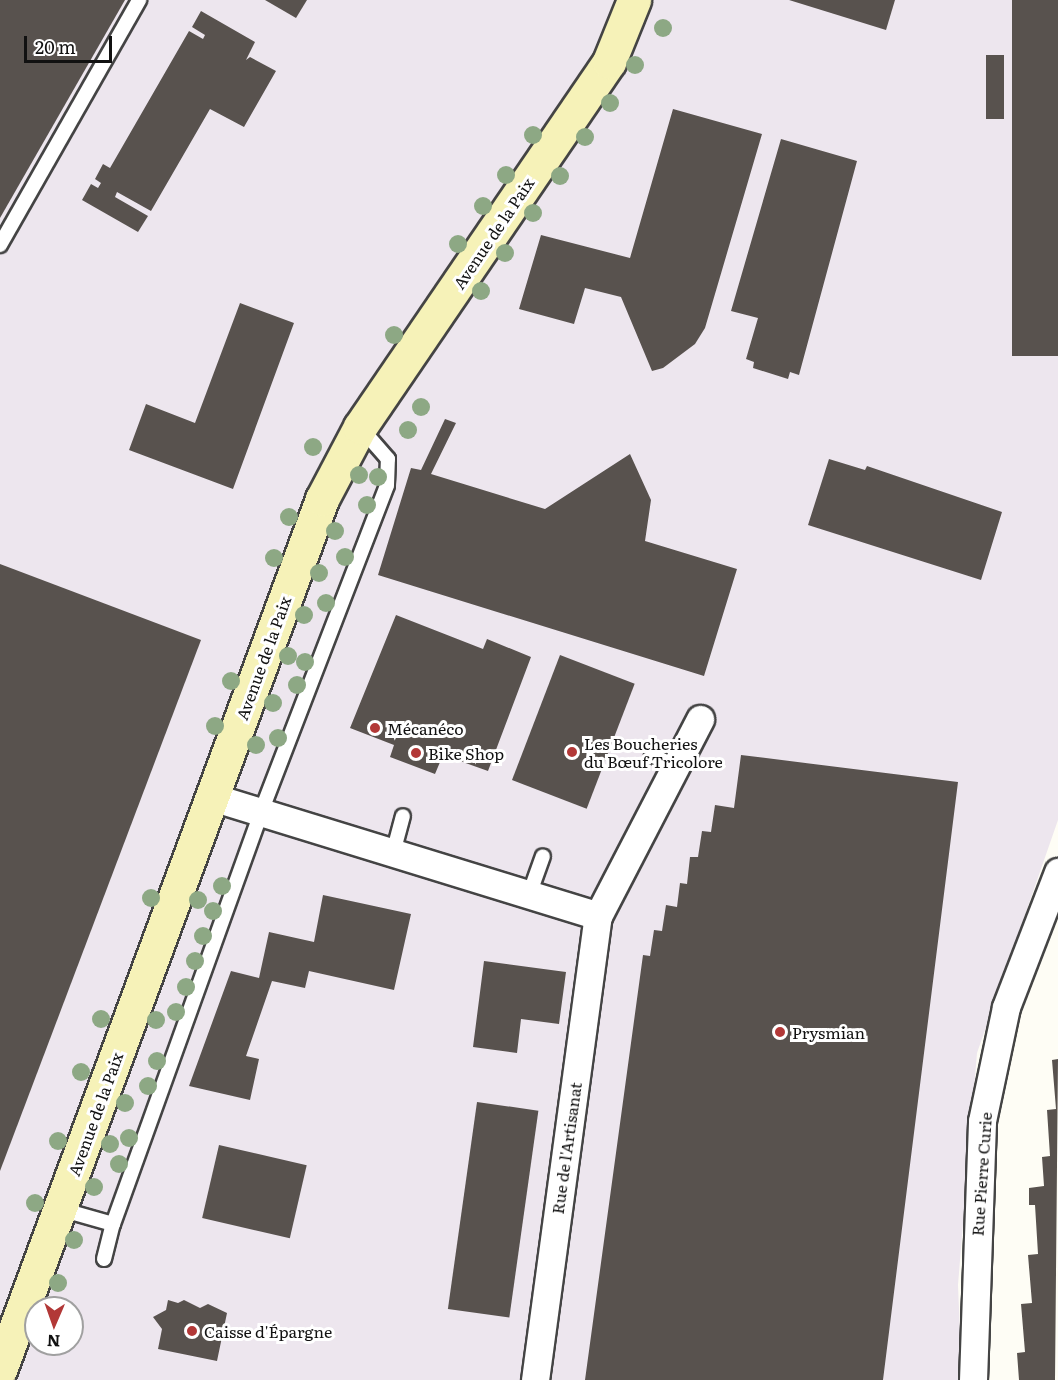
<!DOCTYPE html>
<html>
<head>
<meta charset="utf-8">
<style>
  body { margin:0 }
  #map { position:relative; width:1058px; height:1380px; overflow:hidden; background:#fefdf5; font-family:Literata,serif }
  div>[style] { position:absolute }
  .industrial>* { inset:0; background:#ede6ee }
  .building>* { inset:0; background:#58524e; transform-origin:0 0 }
  .roads { filter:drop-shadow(2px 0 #444) drop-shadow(-2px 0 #444) drop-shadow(0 2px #444) drop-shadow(0 -2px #444) }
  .lane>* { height:14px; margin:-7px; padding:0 7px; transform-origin:7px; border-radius:7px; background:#fff }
  .street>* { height:27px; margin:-13.5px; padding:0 13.5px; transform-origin:13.5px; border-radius:13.5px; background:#fff }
  .secondary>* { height:33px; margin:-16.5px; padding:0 16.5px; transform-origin:16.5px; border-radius:16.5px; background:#f6f2b8 }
  .trees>* { width:18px; height:18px; margin:-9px; border-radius:50%; background:#8da884 }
  .dots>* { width:16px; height:16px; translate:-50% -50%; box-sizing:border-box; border:3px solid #fff; border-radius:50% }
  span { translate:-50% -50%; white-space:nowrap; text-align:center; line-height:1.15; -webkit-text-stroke:6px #fff; paint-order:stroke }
  .street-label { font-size:16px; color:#111 }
  .poi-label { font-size:16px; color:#111 }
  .left { translate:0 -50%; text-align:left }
  .north { position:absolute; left:24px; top:1296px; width:60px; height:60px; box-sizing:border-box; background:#fff; border:2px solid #a0a0a0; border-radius:50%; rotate:182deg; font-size:16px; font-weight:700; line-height:24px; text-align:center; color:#111 }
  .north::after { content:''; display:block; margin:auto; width:21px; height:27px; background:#b23837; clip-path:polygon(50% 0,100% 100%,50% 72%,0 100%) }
  .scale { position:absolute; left:24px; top:36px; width:88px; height:27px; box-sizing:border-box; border:3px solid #111; border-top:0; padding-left:8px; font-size:18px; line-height:21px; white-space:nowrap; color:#111; -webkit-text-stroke:4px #fff; paint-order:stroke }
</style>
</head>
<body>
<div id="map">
  <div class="industrial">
    <div style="clip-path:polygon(evenodd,0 0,1058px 0,1058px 820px,977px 1053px,958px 1285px,962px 1380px,0 1380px,0 0,36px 1308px,72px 1308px,72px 1344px,36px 1344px,36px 1308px)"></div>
  </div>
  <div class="building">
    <div style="clip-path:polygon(0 0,125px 0,0 218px)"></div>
    <div style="clip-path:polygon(265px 0,307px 0,296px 18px)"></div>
    <div style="clip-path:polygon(789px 0,895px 0,886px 30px)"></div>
    <div style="left:1012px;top:0;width:46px;height:356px"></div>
    <div style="clip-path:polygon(201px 11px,255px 42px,246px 60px,250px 57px,276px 71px,244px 127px,210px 109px,151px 211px,117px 192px,115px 197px,148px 216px,138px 232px,82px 200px,91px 184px,98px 188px,101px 183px,95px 179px,103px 164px,110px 168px,189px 31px,203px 39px,205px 35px,192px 27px)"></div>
    <div style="left:986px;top:55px;width:18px;height:64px"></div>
    <div style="clip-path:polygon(673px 109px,762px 134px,705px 328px,695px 344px,663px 368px,652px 371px,621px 297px,585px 288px,574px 324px,519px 309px,541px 235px,630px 258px)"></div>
    <div style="clip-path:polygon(781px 139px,857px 161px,799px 375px,790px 372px,788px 379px,753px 368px,754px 362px,746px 359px,758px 318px,731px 311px)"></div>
    <div style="clip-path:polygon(240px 303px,294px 323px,233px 489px,129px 450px,146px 404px,195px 423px)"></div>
    <div style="clip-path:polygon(445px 419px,456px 423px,431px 474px,545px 509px,630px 454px,651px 500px,645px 541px,737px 569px,704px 676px,378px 575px,411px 468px,421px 470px)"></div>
    <div style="clip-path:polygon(829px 459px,865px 470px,867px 466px,1002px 512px,981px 580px,808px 525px)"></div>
    <div style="clip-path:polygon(0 564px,201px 640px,0 1171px)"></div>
    <div style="clip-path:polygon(396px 615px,483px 649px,487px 639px,531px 657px,488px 771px,443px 755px,435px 774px,390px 757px,394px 745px,350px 728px)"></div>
    <div style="left:560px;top:655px;width:80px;height:134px;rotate:21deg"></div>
    <div style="clip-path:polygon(741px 755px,958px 782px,883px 1380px,585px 1380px,643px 955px,650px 956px,654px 930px,662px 931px,666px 905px,677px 907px,680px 883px,687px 884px,690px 857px,698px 857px,702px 831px,711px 832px,715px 805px,734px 808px)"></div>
    <div style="clip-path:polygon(323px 895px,411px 914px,394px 990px,309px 971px,305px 988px,272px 981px,246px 1056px,259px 1059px,250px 1100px,189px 1086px,231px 971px,259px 978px,269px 932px,314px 942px)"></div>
    <div style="clip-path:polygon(484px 961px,566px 972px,559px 1024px,521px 1019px,517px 1053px,473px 1047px)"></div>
    <div style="clip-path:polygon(1058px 1059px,1055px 1380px,1019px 1380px,1017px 1353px,1025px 1352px,1021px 1304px,1032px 1303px,1028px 1255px,1038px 1254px,1035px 1205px,1029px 1205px,1029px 1188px,1044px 1186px,1042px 1157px,1050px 1156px,1047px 1110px,1056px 1109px,1052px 1060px)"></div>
    <div style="left:477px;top:1102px;width:62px;height:209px;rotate:8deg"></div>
    <div style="left:219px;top:1145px;width:90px;height:75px;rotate:13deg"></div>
    <div style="clip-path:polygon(168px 1300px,178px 1303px,184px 1300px,200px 1308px,208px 1304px,227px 1313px,217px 1361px,158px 1349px,162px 1329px,153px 1317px,166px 1310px)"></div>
  </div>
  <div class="roads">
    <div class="lane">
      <div style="left:0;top:245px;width:282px;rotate:-60.4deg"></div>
      <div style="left:652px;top:755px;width:28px;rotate:26deg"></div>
      <div style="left:393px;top:853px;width:38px;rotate:-75deg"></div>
      <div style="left:529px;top:895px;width:41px;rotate:-70.3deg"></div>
      <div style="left:60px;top:1209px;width:55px;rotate:15.8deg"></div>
      <div style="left:104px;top:1259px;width:36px;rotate:-76deg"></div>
      <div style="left:113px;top:1224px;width:438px;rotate:-70.2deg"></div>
      <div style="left:261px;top:812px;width:350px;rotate:-68.9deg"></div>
      <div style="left:387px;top:485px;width:26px;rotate:-88deg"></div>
      <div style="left:388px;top:459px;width:43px;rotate:-131.2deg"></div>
    </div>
    <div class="street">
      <div style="left:212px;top:797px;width:404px;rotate:17.1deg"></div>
      <div style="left:535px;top:1380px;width:468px;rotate:-82.3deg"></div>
      <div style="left:598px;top:916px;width:222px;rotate:-62.6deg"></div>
      <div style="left:973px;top:1380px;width:259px;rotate:-88deg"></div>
      <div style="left:982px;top:1121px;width:116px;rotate:-78.1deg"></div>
      <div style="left:1006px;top:1007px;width:145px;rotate:-68.9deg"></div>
    </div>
    <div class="secondary">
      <div style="left:0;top:1370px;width:929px;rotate:-69.71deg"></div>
      <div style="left:322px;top:499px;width:81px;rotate:-62.2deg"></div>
      <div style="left:360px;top:427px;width:442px;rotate:-55.7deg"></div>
      <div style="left:609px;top:62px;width:67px;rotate:-68deg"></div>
    </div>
  </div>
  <div class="trees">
    <div style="left:663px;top:28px"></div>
    <div style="left:635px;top:65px"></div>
    <div style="left:610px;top:103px"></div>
    <div style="left:533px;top:135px"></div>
    <div style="left:585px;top:137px"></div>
    <div style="left:506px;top:175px"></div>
    <div style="left:560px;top:176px"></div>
    <div style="left:483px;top:206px"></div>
    <div style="left:533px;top:213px"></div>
    <div style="left:458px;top:244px"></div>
    <div style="left:505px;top:253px"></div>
    <div style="left:481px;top:291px"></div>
    <div style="left:394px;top:335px"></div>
    <div style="left:421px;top:407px"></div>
    <div style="left:408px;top:430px"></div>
    <div style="left:313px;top:447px"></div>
    <div style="left:359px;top:475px"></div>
    <div style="left:378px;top:477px"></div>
    <div style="left:367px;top:505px"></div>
    <div style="left:289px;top:517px"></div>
    <div style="left:335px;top:531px"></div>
    <div style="left:345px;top:557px"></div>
    <div style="left:274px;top:558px"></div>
    <div style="left:319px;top:573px"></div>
    <div style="left:326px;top:603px"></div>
    <div style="left:304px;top:615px"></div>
    <div style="left:288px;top:656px"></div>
    <div style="left:305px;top:662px"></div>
    <div style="left:231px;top:681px"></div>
    <div style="left:297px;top:685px"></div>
    <div style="left:273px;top:703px"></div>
    <div style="left:215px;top:726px"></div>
    <div style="left:278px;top:738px"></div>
    <div style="left:256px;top:745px"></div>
    <div style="left:222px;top:886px"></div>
    <div style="left:151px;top:898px"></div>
    <div style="left:198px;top:900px"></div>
    <div style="left:213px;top:911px"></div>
    <div style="left:203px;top:936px"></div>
    <div style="left:195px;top:961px"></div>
    <div style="left:186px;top:987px"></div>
    <div style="left:176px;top:1012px"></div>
    <div style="left:101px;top:1019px"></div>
    <div style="left:156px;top:1020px"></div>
    <div style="left:157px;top:1061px"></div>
    <div style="left:81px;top:1072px"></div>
    <div style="left:148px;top:1086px"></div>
    <div style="left:125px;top:1103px"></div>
    <div style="left:129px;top:1138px"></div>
    <div style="left:58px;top:1141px"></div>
    <div style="left:110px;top:1144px"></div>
    <div style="left:119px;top:1164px"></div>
    <div style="left:94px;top:1187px"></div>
    <div style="left:35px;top:1203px"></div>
    <div style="left:74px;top:1240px"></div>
    <div style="left:58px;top:1283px"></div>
  </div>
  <div class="dots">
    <div style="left:375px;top:728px;background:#b23837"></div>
    <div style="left:572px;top:752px;background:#b23837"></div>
    <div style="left:416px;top:753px;background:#b23837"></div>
    <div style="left:780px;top:1032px;background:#b23837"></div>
    <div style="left:192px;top:1331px;background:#b23837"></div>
  </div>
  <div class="street-label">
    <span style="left:493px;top:233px;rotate:-56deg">Avenue de la Paix</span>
    <span style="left:263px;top:658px;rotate:-70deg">Avenue de la Paix</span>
    <span style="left:95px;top:1114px;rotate:-70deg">Avenue de la Paix</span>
    <span style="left:566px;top:1148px;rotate:-82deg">Rue de l'Artisanat</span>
    <span style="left:981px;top:1174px;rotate:-86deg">Rue Pierre Curie</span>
  </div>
  <div class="poi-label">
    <span class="left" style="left:387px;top:728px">Mécanéco</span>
    <span class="left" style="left:584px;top:752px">Les Boucheries<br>du Bœuf Tricolore</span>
    <span class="left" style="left:428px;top:753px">Bike Shop</span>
    <span class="left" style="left:792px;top:1032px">Prysmian</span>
    <span class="left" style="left:204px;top:1331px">Caisse d'Épargne</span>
  </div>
  <div class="north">N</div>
  <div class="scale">20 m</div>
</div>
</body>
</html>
